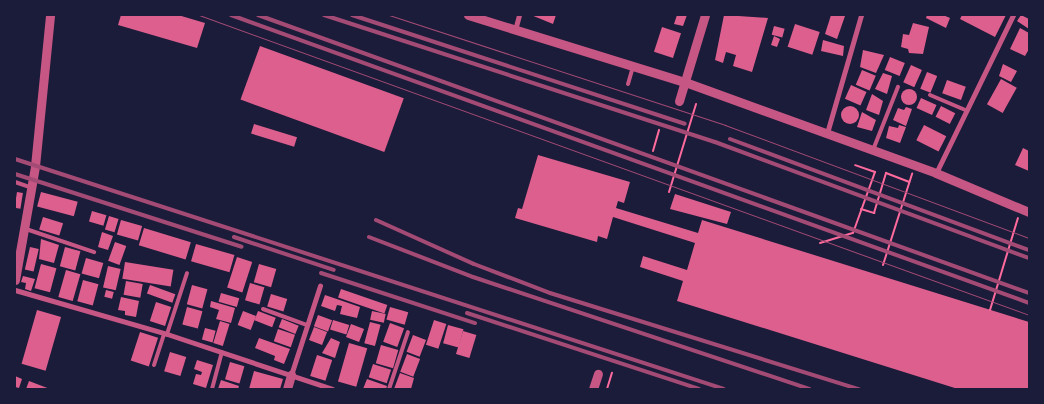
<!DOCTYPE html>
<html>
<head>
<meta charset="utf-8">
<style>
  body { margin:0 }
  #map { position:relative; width:1044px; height:404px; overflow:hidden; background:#1b1b3a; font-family:"Nunito Sans",sans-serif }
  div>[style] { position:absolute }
  .building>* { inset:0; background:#dd5f8e; transform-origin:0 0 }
  .round { border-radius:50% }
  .path>* { height:2px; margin:-1px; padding:0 1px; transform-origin:1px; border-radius:1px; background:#ff6b9d }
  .service>* { height:4px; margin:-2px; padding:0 2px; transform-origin:2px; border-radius:2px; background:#c65784 }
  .minor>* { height:5px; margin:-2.5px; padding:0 2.5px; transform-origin:2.5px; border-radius:2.5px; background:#c65784 }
  .tertiary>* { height:9px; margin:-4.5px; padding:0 4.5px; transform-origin:4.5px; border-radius:4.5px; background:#c65784 }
  .tram>* { height:1px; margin:-0.5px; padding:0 0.5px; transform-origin:0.5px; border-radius:0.5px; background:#a44b75 }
  .rail>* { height:4px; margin:-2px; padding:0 2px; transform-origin:2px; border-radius:2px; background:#a44b75 }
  span { translate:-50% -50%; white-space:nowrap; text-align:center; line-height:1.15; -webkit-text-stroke:4.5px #1b1b3a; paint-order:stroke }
  .frame { position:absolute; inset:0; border:16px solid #1b1b3a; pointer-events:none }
</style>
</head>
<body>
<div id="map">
  <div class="building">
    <div style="clip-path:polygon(121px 15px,178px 15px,205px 23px,197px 48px,118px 25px)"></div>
    <div style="clip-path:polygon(531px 15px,556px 15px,553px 24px)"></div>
    <div style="clip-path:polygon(677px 15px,687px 15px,683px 26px,674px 24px)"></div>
    <div style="clip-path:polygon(724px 15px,768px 18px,752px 72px,733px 66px,736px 55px,726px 52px,723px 63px,715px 60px)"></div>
    <div style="clip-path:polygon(831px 15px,845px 16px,837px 39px,825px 34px)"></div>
    <div style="clip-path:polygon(927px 15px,943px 15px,950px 18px,946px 28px,926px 18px)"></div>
    <div style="clip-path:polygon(962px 15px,1006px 15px,995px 37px,960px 19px)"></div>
    <div style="clip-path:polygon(1021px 15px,1029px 19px,1029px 29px,1017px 21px)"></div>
    <div style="clip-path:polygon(913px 23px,929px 27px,923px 54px,909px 53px,908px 49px,901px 47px,903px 34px,909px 35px)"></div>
    <div style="left:795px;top:24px;width:26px;height:24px;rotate:18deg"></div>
    <div style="left:774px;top:26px;width:11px;height:9px;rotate:15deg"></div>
    <div style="left:662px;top:27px;width:20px;height:26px;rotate:18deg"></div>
    <div style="clip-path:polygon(1020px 28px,1029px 33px,1029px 49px,1025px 56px,1010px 49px)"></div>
    <div style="clip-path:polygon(774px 36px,780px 39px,777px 47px,771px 45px)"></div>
    <div style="clip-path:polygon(823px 40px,844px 46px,843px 56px,821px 51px)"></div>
    <div style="left:260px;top:46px;width:153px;height:57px;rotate:20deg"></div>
    <div style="clip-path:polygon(863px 50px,884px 55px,876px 73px,860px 67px)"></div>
    <div style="left:890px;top:57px;width:16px;height:14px;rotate:22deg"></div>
    <div style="clip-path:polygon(1003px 64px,1017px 71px,1011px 82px,999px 76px)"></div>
    <div style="left:911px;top:65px;width:12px;height:19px;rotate:24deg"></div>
    <div style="left:862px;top:70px;width:15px;height:16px;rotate:23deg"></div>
    <div style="left:927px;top:72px;width:11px;height:18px;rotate:22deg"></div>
    <div style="clip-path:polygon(883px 73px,892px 76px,887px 94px,875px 89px)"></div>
    <div style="left:1001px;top:79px;width:18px;height:29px;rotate:29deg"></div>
    <div style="left:947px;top:80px;width:20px;height:14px;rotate:20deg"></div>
    <div style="left:851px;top:85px;width:17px;height:15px;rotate:24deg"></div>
    <div class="round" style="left:901px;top:89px;width:16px;height:16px"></div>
    <div style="clip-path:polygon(872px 94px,883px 101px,879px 115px,866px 110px)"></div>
    <div style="left:921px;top:98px;width:17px;height:11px;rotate:24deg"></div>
    <div style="left:941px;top:106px;width:16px;height:12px;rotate:27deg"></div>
    <div class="round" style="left:841px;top:106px;width:18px;height:18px"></div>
    <div style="clip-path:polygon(906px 107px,912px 109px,906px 126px,893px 120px,898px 108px,904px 110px)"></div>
    <div style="clip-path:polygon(862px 112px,876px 120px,872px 131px,857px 127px)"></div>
    <div style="left:254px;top:124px;width:45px;height:10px;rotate:17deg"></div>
    <div style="clip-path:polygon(899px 125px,906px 127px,900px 143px,886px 138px,889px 126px,898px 128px)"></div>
    <div style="left:924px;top:125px;width:25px;height:17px;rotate:27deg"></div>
    <div style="clip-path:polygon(1023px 148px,1029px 151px,1029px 171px,1015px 165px)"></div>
    <div style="clip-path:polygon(538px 155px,630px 182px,624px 203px,618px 201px,616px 208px,698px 233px,702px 220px,1029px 322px,1029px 389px,958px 389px,677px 301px,683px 281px,640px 267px,643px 256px,687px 270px,695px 243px,613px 217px,607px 239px,598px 236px,597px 242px,515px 218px,518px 208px,522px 209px)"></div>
    <div style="left:17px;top:192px;width:6px;height:16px;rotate:9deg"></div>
    <div style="left:41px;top:192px;width:38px;height:15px;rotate:15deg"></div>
    <div style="clip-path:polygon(675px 194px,731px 212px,727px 224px,670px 209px)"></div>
    <div style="left:92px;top:211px;width:15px;height:11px;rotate:16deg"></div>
    <div style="left:109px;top:216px;width:10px;height:14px;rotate:17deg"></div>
    <div style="left:43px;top:217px;width:21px;height:13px;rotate:17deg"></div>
    <div style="left:121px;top:220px;width:22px;height:15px;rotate:16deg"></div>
    <div style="left:144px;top:228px;width:49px;height:18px;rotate:17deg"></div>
    <div style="clip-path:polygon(102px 232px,113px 236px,108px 250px,98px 247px)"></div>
    <div style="clip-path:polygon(41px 239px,59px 245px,54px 263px,39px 259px)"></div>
    <div style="left:115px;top:242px;width:12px;height:20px;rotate:20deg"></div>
    <div style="left:196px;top:244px;width:40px;height:18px;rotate:16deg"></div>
    <div style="left:30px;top:247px;width:9px;height:23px;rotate:13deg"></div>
    <div style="left:65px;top:247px;width:16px;height:20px;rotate:15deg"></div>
    <div style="left:237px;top:257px;width:16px;height:32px;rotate:18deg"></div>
    <div style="left:86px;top:258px;width:18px;height:16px;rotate:16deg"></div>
    <div style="left:125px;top:262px;width:49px;height:17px;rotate:9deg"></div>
    <div style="left:41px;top:264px;width:16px;height:25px;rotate:15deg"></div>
    <div style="left:259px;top:264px;width:18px;height:19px;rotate:16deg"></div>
    <div style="left:108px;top:266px;width:13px;height:22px;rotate:13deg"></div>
    <div style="left:66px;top:270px;width:15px;height:28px;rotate:16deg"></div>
    <div style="clip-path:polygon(23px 276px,35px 279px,31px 291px,25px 289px,26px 283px,21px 282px)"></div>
    <div style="left:83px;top:280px;width:16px;height:22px;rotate:15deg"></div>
    <div style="left:126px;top:281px;width:17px;height:14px;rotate:10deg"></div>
    <div style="left:250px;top:283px;width:15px;height:18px;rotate:16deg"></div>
    <div style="left:150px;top:285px;width:27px;height:9px;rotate:20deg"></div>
    <div style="left:192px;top:285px;width:16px;height:20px;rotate:15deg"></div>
    <div style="left:341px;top:289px;width:49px;height:9px;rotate:19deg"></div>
    <div style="left:106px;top:290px;width:8px;height:7px;rotate:14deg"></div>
    <div style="left:221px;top:293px;width:19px;height:9px;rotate:16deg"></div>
    <div style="left:271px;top:294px;width:17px;height:13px;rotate:17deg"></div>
    <div style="clip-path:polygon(325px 295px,360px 307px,357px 318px,340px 314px,342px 306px,337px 305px,335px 311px,321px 306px)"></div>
    <div style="clip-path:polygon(121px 297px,139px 301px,136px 317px,125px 315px,125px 311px,118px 310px)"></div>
    <div style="clip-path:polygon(211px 301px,235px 308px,231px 323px,216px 319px,219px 310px,210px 307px)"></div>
    <div style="left:156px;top:302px;width:16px;height:20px;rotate:18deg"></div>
    <div style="left:187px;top:307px;width:16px;height:18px;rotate:15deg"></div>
    <div style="left:390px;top:307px;width:19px;height:13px;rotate:16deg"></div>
    <div style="left:37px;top:310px;width:25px;height:56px;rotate:16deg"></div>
    <div style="left:243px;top:311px;width:14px;height:15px;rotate:21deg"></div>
    <div style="left:258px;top:311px;width:19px;height:10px;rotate:21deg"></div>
    <div style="left:372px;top:311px;width:14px;height:9px;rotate:12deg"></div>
    <div style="left:318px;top:315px;width:15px;height:12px;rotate:20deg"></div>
    <div style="left:282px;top:319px;width:18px;height:9px;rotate:22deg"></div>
    <div style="left:333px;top:320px;width:17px;height:10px;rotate:17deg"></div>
    <div style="left:434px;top:320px;width:13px;height:26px;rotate:18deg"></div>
    <div style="left:220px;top:321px;width:10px;height:23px;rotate:17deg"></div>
    <div style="left:370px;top:322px;width:11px;height:22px;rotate:15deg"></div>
    <div style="left:390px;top:323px;width:15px;height:20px;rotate:20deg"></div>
    <div style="left:351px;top:324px;width:14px;height:14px;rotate:21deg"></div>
    <div style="left:448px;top:325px;width:16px;height:19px;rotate:15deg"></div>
    <div style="left:314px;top:327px;width:14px;height:14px;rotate:21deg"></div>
    <div style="left:205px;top:328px;width:11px;height:12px;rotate:15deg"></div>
    <div style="left:278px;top:329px;width:18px;height:13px;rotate:19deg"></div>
    <div style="left:463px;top:331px;width:14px;height:24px;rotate:17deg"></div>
    <div style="left:140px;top:332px;width:19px;height:30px;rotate:18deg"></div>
    <div style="left:413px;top:335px;width:14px;height:18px;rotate:21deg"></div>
    <div style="clip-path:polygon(259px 338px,290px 349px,284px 364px,274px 360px,275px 356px,255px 348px)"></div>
    <div style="clip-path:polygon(331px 338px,340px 342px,335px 358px,322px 353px)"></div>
    <div style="left:349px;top:343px;width:19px;height:40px;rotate:16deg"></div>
    <div style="left:381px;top:345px;width:18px;height:19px;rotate:16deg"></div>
    <div style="left:170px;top:352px;width:17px;height:20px;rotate:17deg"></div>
    <div style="left:407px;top:354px;width:14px;height:19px;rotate:21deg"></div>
    <div style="left:317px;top:355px;width:16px;height:22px;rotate:18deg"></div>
    <div style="clip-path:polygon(197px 360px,213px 365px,206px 388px,193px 384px,196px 374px,201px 375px,202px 372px,194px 369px)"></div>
    <div style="left:230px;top:362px;width:15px;height:18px;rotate:16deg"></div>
    <div style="left:373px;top:364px;width:19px;height:14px;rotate:18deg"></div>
    <div style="clip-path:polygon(254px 371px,283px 379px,280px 389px,249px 389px)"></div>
    <div style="clip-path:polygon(400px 373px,414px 378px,411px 389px,394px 389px)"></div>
    <div style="clip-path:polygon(15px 376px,22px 379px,19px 388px,15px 387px)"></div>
    <div style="clip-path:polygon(367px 379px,387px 386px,386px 389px,363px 389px)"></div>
    <div style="clip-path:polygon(221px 380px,239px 386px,238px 389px,218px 389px)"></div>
    <div style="clip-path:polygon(29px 381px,50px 389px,26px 389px)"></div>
  </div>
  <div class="path">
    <div style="left:653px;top:151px;width:22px;rotate:-74deg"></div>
    <div style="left:669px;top:192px;width:92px;rotate:-72.9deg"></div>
    <div style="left:861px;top:209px;width:14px;rotate:17deg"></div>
    <div style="left:874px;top:213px;width:42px;rotate:-73.3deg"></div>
    <div style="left:886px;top:173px;width:25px;rotate:21deg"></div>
    <div style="left:820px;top:243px;width:34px;rotate:-17deg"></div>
    <div style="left:853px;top:233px;width:65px;rotate:-70.2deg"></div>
    <div style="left:875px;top:172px;width:21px;rotate:-161deg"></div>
    <div style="left:883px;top:265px;width:96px;rotate:-72.3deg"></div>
    <div style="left:990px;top:310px;width:96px;rotate:-73.1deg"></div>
    <div style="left:607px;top:389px;width:17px;rotate:-73deg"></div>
  </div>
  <div class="service">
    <div style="left:628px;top:84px;width:19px;rotate:-74deg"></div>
    <div style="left:930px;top:95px;width:39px;rotate:23deg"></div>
    <div style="left:873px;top:150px;width:68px;rotate:-68.4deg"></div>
    <div style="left:15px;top:182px;width:18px;rotate:19deg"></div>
    <div style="left:26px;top:229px;width:72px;rotate:18.7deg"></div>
    <div style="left:263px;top:309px;width:47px;rotate:20deg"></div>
    <div style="left:167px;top:334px;width:64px;rotate:-71.8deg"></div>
    <div style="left:154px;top:365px;width:33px;rotate:-72deg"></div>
    <div style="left:212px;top:389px;width:38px;rotate:-75deg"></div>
    <div style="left:389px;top:389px;width:60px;rotate:-71.6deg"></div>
  </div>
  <div class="minor">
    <div style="left:515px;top:30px;width:16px;rotate:-75deg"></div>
    <div style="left:827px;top:133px;width:123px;rotate:-73.9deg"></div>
    <div style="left:936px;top:173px;width:176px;rotate:-64deg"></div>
    <div style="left:15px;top:290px;width:158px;rotate:16.1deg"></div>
    <div style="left:167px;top:334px;width:174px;rotate:18.4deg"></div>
    <div style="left:291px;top:375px;width:94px;rotate:-72deg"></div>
  </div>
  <div class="tertiary">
    <div style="left:468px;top:15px;width:227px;rotate:17.2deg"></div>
    <div style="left:685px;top:82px;width:267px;rotate:19.9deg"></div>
    <div style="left:936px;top:173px;width:101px;rotate:22.8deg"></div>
    <div style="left:679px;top:101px;width:90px;rotate:-73.2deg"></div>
    <div style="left:15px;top:280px;width:116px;rotate:-80deg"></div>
    <div style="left:35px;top:166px;width:152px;rotate:-84.3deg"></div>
    <div style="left:287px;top:389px;width:15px;rotate:-74deg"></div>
    <div style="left:593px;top:389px;width:16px;rotate:-72deg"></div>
  </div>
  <div class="tram">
    <div style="left:199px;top:15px;width:883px;rotate:19.87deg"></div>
    <div style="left:389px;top:15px;width:354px;rotate:18.1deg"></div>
    <div style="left:725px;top:125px;width:324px;rotate:20.4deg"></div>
  </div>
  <div class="rail">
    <div style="left:231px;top:15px;width:848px;rotate:19.84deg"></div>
    <div style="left:258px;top:15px;width:820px;rotate:19.83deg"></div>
    <div style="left:324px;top:15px;width:411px;rotate:18deg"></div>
    <div style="left:715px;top:142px;width:335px;rotate:20.3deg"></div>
    <div style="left:352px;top:15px;width:350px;rotate:18.1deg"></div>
    <div style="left:730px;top:139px;width:319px;rotate:20.4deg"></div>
    <div style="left:15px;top:159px;width:745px;rotate:17.97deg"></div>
    <div style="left:15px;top:174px;width:238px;rotate:17.8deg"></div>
    <div style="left:376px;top:220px;width:107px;rotate:24.2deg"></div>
    <div style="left:474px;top:264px;width:81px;rotate:20.9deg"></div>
    <div style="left:550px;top:293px;width:324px;rotate:17.3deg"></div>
    <div style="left:234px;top:237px;width:105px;rotate:18.3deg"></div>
    <div style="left:369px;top:237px;width:111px;rotate:21deg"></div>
    <div style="left:473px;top:277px;width:355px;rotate:18.4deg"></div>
    <div style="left:321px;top:273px;width:162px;rotate:18deg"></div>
    <div style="left:467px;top:313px;width:244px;rotate:18.1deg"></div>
  </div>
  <div class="frame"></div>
</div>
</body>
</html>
